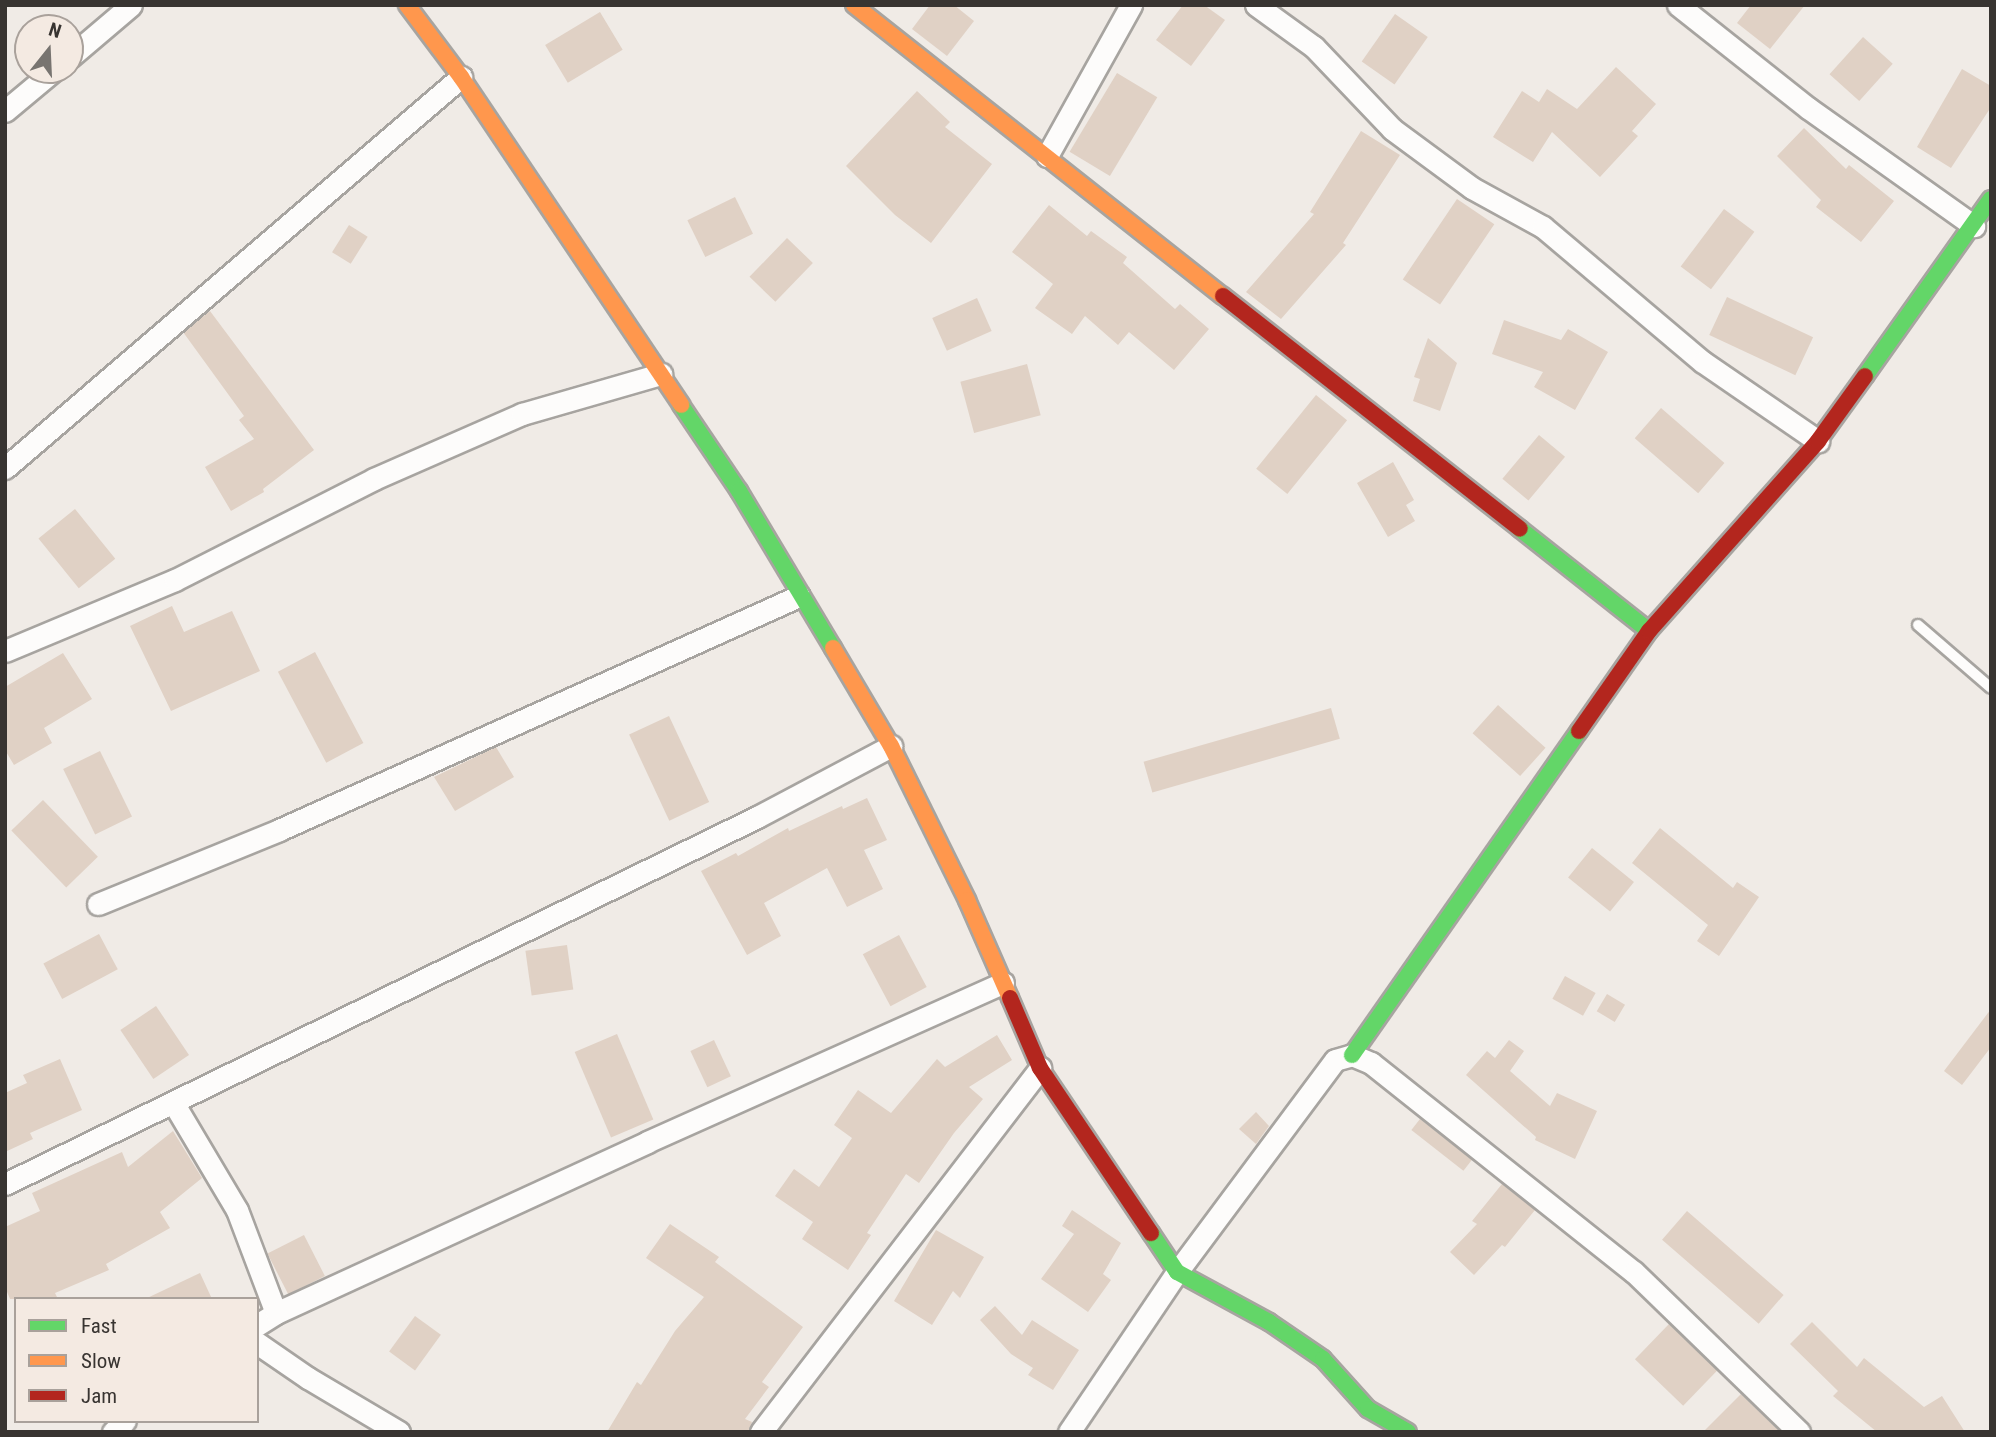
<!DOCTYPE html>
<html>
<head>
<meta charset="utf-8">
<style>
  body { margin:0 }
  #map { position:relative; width:1996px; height:1437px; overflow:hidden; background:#f0ebe6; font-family:"Roboto Condensed",sans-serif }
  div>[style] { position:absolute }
  .building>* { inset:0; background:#e0d1c5; transform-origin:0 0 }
  .roads { filter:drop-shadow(2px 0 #a7a4a0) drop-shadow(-2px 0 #a7a4a0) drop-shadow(0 2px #a7a4a0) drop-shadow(0 -2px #a7a4a0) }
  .lane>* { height:10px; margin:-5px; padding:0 5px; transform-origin:5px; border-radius:5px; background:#fdfcfb }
  .street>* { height:21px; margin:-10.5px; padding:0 10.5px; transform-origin:10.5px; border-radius:10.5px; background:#fdfcfb }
  .fast>* { height:16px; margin:-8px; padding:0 8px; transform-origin:8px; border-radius:8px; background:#63d668 }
  .slow>* { height:16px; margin:-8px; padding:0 8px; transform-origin:8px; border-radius:8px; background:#ff974d }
  .jam>* { height:16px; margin:-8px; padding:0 8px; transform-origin:8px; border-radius:8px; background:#b3261e }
  span { translate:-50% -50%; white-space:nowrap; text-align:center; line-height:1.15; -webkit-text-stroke:6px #f4eae2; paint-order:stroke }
  .frame { position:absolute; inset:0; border:7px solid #383431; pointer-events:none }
  .legend { position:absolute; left:14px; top:1297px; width:245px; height:126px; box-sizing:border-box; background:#f4eae2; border:2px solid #a9a19b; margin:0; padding:9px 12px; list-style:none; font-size:21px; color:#383431 }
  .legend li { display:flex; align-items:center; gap:14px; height:35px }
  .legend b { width:35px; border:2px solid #a9a19b }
  .north { position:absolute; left:14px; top:14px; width:70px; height:70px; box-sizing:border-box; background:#f4eae2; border:2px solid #a9a19b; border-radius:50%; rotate:18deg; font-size:19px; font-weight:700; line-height:28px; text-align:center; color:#383431 }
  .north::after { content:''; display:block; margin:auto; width:24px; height:32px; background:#787470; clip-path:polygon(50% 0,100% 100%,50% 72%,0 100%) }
</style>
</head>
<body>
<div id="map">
  <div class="building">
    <div style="clip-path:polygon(930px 5px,954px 5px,974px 21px,947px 56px,912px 29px)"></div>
    <div style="clip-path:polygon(1183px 5px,1204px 5px,1225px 20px,1191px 66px,1156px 40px)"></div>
    <div style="clip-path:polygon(1751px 5px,1805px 5px,1770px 49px,1737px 23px)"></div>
    <div style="left:600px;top:12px;width:44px;height:64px;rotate:59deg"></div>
    <div style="left:1395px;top:14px;width:40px;height:58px;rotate:35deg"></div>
    <div style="left:1863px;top:37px;width:40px;height:50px;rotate:42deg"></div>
    <div style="clip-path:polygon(1616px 67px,1656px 104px,1632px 131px,1638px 136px,1600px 177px,1552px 132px,1533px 162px,1493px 137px,1522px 91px,1539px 102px,1547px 89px,1577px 109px)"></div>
    <div style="clip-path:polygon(1962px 69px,1991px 86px,1991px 107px,1951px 168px,1917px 147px)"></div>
    <div style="left:1117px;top:73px;width:47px;height:92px;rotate:31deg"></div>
    <div style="clip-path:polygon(917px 91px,950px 122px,945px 127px,992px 164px,931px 243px,895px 215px,846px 166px)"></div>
    <div style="clip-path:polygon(1804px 128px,1846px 169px,1849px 165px,1894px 201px,1861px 242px,1816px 207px,1821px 200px,1777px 156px)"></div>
    <div style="clip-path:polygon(1361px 131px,1400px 155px,1343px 243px,1346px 245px,1281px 319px,1246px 292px,1314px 214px,1310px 212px)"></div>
    <div style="left:735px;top:197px;width:41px;height:53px;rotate:64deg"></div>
    <div style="left:1457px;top:199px;width:45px;height:97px;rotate:34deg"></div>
    <div style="clip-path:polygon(1049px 205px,1087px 236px,1091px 231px,1127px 257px,1123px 263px,1175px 309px,1180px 304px,1209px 329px,1174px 370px,1129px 332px,1118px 345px,1085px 316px,1072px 334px,1035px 308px,1053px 284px,1012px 252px)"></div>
    <div style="left:1724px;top:209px;width:38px;height:72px;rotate:37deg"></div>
    <div style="left:349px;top:225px;width:22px;height:32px;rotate:32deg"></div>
    <div style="left:787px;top:238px;width:36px;height:54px;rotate:44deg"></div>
    <div style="left:1727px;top:297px;width:95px;height:42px;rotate:25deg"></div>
    <div style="left:977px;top:298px;width:36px;height:49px;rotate:66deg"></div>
    <div style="clip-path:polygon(210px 311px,314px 450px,263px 489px,264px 492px,231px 511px,205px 467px,254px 439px,239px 420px,244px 416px,183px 332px)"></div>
    <div style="clip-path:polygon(1504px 320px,1561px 340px,1568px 329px,1608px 352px,1575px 410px,1534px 387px,1543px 372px,1492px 354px)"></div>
    <div style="clip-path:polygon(1428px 338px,1457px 363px,1440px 411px,1413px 401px,1420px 379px,1414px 377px)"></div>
    <div style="left:1027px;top:364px;width:53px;height:69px;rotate:75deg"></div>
    <div style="left:1316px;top:395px;width:40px;height:95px;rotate:39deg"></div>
    <div style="left:1661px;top:408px;width:84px;height:40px;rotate:41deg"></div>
    <div style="left:1539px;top:435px;width:34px;height:57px;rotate:40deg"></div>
    <div style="clip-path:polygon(1393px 462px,1414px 500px,1406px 505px,1415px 521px,1388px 537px,1357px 483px)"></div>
    <div style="left:75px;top:509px;width:64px;height:47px;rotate:51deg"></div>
    <div style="clip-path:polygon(172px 606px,184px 632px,232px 611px,260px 671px,171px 711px,130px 626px)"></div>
    <div style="left:315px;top:652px;width:103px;height:42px;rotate:62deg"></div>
    <div style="clip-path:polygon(63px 653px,92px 699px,44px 728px,52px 743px,14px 765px,5px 750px,5px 687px)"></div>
    <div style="left:1498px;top:705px;width:64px;height:38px;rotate:42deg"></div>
    <div style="left:1331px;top:708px;width:32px;height:195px;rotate:74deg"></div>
    <div style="left:669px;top:716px;width:95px;height:44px;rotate:65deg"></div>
    <div style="clip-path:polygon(496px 747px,514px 777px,455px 811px,434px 777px)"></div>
    <div style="left:100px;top:751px;width:73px;height:41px;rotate:64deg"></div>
    <div style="clip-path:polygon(867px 798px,887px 840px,864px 850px,883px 889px,847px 907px,827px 868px,764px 903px,781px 936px,747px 955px,701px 871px,736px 853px,738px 856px,788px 828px,789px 831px,842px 806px,843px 809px)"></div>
    <div style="left:43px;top:800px;width:79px;height:44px;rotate:46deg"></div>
    <div style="clip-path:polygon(1660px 828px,1733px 888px,1737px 882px,1759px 897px,1719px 956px,1697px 941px,1708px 925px,1632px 863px)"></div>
    <div style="left:1592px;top:848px;width:54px;height:38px;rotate:39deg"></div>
    <div style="left:99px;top:934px;width:40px;height:63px;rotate:62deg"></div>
    <div style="left:899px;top:935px;width:59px;height:41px;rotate:62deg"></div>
    <div style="left:567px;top:945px;width:45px;height:42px;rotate:82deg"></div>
    <div style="left:1565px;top:976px;width:35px;height:26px;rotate:29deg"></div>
    <div style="left:1607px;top:994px;width:21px;height:20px;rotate:31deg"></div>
    <div style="left:156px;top:1006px;width:59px;height:43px;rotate:56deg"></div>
    <div style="clip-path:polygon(1991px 1009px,1991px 1047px,1962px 1085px,1944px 1071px)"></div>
    <div style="left:617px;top:1034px;width:93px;height:46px;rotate:67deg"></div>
    <div style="clip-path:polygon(997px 1035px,1012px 1060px,969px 1087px,983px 1099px,954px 1133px,919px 1183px,906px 1174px,867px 1233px,871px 1235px,848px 1270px,802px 1239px,813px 1222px,775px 1196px,794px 1169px,819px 1187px,852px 1138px,834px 1125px,858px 1090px,891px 1113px,937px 1059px,945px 1067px)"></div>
    <div style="left:714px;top:1040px;width:40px;height:26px;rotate:65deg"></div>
    <div style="clip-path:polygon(1509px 1040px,1524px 1051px,1510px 1071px,1550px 1106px,1557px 1093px,1597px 1111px,1575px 1159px,1535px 1140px,1536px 1137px,1466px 1075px,1487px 1051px,1495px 1058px)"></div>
    <div style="clip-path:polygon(60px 1059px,82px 1110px,30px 1133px,33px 1139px,5px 1152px,5px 1093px,27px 1083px,23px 1075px)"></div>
    <div style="clip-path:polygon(1256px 1112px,1269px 1126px,1256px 1144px,1239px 1129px)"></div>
    <div style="left:1420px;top:1119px;width:66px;height:14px;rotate:38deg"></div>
    <div style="clip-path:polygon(173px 1131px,202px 1178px,160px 1212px,170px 1228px,106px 1264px,109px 1270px,55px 1293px,58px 1299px,10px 1299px,5px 1287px,5px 1227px,40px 1211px,32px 1193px,122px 1152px,128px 1167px)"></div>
    <div style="clip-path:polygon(1502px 1184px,1535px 1210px,1505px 1247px,1502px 1245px,1474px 1275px,1450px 1252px,1477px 1224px,1472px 1221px)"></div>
    <div style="clip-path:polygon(1072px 1210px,1121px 1243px,1103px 1274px,1111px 1280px,1088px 1312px,1041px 1279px,1074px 1234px,1062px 1226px)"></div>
    <div style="left:1687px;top:1211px;width:128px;height:38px;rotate:41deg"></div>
    <div style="clip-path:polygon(670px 1224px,719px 1257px,715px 1262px,803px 1327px,762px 1382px,769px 1387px,745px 1419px,752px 1422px,748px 1432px,607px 1432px,637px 1382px,641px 1385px,675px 1331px,704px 1297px,646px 1258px)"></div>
    <div style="clip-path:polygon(936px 1230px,984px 1257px,960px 1298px,953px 1291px,932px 1325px,894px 1301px)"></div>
    <div style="left:304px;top:1235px;width:46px;height:41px;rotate:63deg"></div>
    <div style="clip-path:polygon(200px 1273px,212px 1299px,145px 1299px)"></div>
    <div style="clip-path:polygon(995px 1306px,1022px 1335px,1032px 1320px,1079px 1350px,1053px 1390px,1028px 1375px,1033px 1368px,1011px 1354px,980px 1320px)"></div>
    <div style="left:415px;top:1316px;width:32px;height:44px;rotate:36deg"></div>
    <div style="clip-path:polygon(1812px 1322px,1857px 1367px,1864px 1358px,1924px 1407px,1942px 1396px,1965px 1432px,1877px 1432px,1833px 1396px,1838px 1391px,1790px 1344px)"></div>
    <div style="left:1669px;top:1324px;width:67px;height:49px;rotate:44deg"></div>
    <div style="clip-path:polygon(1741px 1394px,1780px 1432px,1703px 1432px)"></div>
  </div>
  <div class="roads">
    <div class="lane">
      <div style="left:1918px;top:625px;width:96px;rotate:40.8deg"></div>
    </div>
    <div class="street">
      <div style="left:1256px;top:5px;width:72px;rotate:35.9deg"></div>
      <div style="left:1314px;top:47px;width:113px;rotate:46.4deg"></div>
      <div style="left:1392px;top:129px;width:99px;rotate:36.4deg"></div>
      <div style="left:1472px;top:188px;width:81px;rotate:28.8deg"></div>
      <div style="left:1543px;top:227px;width:209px;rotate:40.2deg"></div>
      <div style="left:1703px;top:362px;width:140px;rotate:34.5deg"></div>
      <div style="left:1678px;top:5px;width:166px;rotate:38.4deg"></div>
      <div style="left:1808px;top:108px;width:204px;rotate:35.4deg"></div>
      <div style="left:70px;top:57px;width:80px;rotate:-40.4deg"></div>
      <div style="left:5px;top:111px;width:64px;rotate:-39.9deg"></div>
      <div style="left:1047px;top:156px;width:173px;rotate:-60.9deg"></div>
      <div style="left:5px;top:468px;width:601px;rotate:-40.61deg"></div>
      <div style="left:5px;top:651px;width:184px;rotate:-22.7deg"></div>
      <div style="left:175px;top:580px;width:223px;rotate:-26.9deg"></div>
      <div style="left:374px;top:479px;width:162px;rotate:-23.7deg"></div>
      <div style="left:522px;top:414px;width:145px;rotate:-16.1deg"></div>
      <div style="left:98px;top:904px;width:196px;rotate:-22.2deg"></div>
      <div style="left:279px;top:830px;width:570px;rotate:-24.23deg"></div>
      <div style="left:174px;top:1104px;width:123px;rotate:59.3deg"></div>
      <div style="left:237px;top:1210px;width:110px;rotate:69.3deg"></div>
      <div style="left:5px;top:1184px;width:837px;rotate:-26.01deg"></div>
      <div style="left:757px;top:817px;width:152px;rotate:-27.9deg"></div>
      <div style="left:257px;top:1325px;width:22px;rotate:-32deg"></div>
      <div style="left:276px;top:1313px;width:409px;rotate:-24.7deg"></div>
      <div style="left:647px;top:1142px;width:390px;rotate:-24.1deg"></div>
      <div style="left:257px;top:1343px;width:62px;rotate:34.5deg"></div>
      <div style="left:308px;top:1378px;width:106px;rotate:30.7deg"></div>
      <div style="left:113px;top:1432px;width:16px;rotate:-43deg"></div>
      <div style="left:761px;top:1432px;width:459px;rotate:-52.5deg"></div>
      <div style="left:1069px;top:1432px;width:193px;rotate:-56deg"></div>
      <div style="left:1177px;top:1272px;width:264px;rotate:-53.3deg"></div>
      <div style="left:1335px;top:1060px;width:18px;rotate:-16deg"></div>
      <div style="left:1352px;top:1055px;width:21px;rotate:23deg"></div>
      <div style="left:1371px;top:1063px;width:336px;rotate:38.5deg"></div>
      <div style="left:1634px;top:1272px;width:230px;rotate:44.1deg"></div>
    </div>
    <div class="fast">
      <div style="left:1865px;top:376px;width:217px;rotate:-54.6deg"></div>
      <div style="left:681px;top:405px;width:104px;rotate:56deg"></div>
      <div style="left:739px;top:491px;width:183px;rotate:59.1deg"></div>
      <div style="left:1520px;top:529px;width:164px;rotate:38.3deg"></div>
      <div style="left:1352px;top:1055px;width:396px;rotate:-55deg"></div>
      <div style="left:1151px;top:1233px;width:47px;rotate:56.3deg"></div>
      <div style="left:1177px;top:1272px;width:105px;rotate:28.5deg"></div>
      <div style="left:1269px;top:1322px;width:65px;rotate:34.4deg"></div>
      <div style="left:1323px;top:1359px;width:67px;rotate:48deg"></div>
      <div style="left:1368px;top:1409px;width:46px;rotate:29.9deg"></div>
    </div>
    <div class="slow">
      <div style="left:407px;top:5px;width:90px;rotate:53.1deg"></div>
      <div style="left:461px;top:77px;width:395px;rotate:56.1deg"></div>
      <div style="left:854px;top:5px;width:470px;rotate:38.3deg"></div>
      <div style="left:833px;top:648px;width:114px;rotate:59.4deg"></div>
      <div style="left:891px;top:746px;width:172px;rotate:63.7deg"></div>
      <div style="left:967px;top:900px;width:107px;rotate:66.3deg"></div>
    </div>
    <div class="jam">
      <div style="left:1223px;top:296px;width:377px;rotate:38.1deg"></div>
      <div style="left:1579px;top:731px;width:122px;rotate:-55deg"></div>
      <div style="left:1649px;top:631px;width:254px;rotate:-48.3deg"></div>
      <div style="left:1818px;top:441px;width:80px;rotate:-54.1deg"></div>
      <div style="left:1010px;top:998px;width:76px;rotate:66.8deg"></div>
      <div style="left:1040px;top:1068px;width:199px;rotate:56.1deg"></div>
    </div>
  </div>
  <div class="frame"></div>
  <ul class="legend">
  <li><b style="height:9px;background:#63d668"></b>Fast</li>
  <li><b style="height:9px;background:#ff974d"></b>Slow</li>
  <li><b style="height:9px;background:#b3261e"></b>Jam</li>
  </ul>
  <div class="north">N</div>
</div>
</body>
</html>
